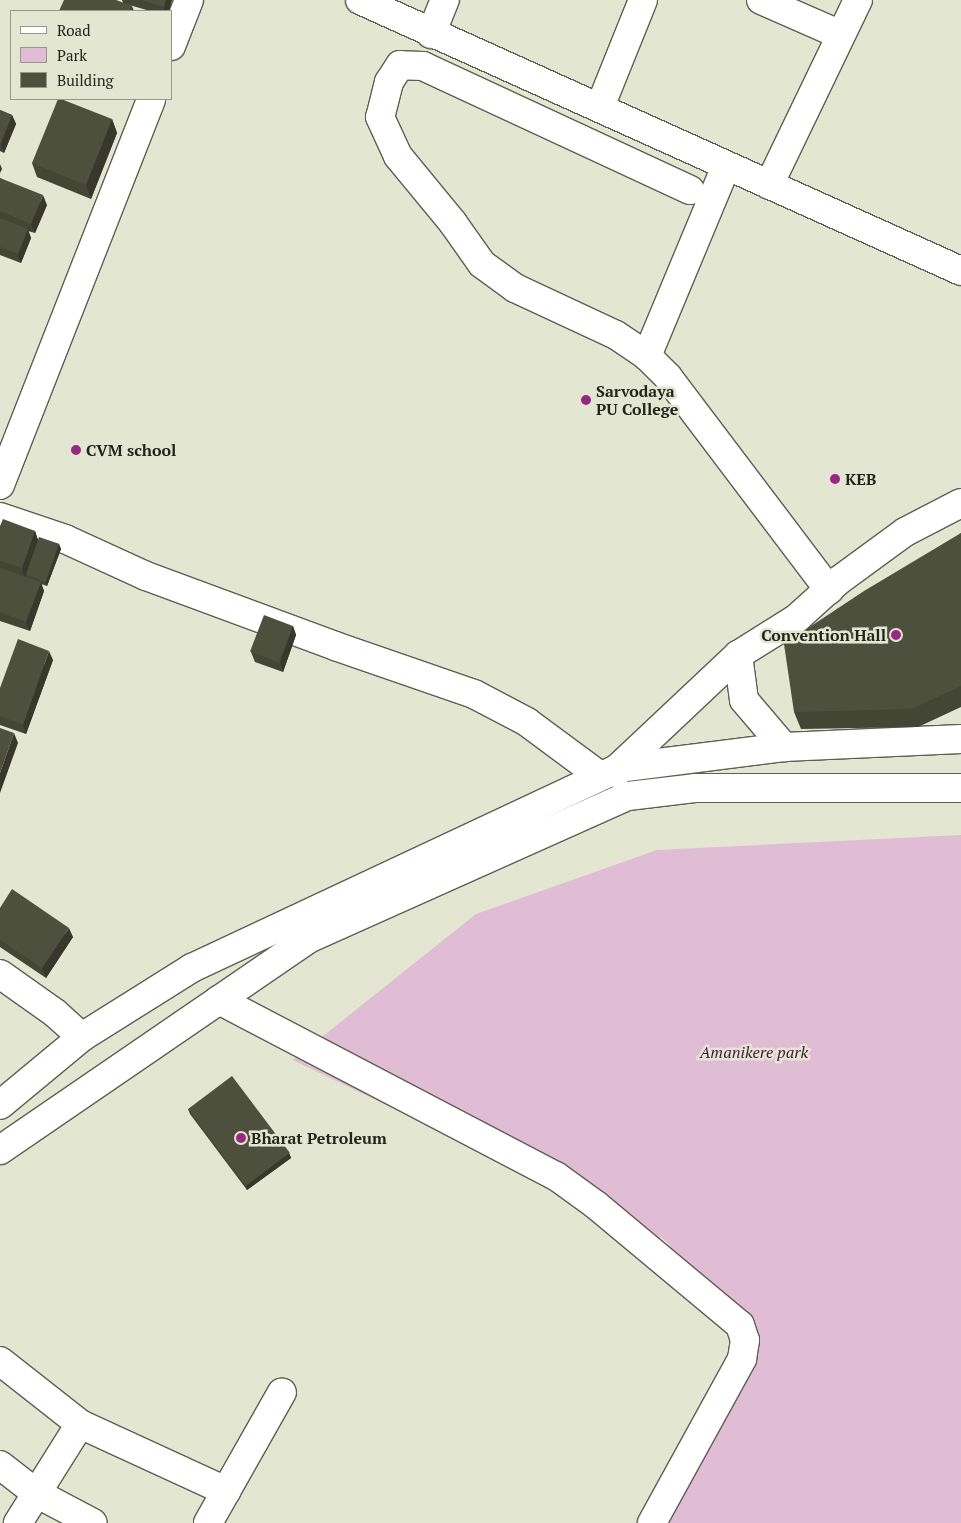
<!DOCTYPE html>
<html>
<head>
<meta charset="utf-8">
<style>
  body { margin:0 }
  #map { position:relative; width:961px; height:1523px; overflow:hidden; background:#e3e6d1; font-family:"PT Serif",serif }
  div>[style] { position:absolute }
  .green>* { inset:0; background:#e0bcd5 }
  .roads { filter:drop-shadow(1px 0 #5e604e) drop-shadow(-1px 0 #5e604e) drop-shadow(0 1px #5e604e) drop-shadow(0 -1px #5e604e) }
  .minor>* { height:28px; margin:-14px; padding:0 14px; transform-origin:14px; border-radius:14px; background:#fff }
  .major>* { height:28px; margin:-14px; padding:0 14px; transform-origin:14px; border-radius:14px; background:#fff }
  .wall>* { inset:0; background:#434535 }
  .shaded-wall>* { inset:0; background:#37382b }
  .building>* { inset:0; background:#4e503e; transform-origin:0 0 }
  .dots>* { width:14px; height:14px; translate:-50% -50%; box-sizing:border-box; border:2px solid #e3e6d1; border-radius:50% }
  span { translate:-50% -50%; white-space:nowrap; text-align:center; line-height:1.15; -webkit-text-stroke:5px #e3e6d1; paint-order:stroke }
  .poi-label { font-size:16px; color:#23241c; font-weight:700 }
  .left { translate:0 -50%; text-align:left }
  .right { translate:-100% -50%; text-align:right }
  .park-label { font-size:16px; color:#47173c; font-style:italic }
  .legend { position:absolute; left:10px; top:10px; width:162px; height:90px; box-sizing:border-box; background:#e3e6d1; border:1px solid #969889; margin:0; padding:6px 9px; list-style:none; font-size:15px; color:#23241c }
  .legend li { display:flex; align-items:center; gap:10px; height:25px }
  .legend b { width:25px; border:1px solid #969889 }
</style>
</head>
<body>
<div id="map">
  <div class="green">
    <div style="clip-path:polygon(961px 835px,961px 1523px,647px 1523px,749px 1339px,664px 1239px,293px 1060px,476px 914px,657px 850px)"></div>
  </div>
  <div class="roads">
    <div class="minor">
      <div style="left:761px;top:0;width:87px;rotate:23.6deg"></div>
      <div style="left:431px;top:34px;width:37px;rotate:-68deg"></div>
      <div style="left:171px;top:46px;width:49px;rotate:-68.6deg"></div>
      <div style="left:600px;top:107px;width:115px;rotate:-68.1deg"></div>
      <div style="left:769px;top:185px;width:205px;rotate:-64.3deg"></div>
      <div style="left:690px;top:190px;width:294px;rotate:-155.1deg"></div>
      <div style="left:423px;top:66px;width:23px;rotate:-178deg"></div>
      <div style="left:400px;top:65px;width:20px;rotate:123deg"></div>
      <div style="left:389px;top:82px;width:36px;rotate:104deg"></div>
      <div style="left:380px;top:117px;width:43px;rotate:65.2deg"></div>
      <div style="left:398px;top:156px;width:87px;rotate:50.6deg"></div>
      <div style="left:453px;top:223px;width:50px;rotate:54.7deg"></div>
      <div style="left:482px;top:264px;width:41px;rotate:36deg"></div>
      <div style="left:515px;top:288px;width:111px;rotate:25deg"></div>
      <div style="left:616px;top:335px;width:37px;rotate:34deg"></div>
      <div style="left:647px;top:356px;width:30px;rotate:45deg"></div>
      <div style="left:668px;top:377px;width:267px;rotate:52.9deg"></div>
      <div style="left:647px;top:356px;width:206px;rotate:-67.4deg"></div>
      <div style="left:0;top:485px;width:414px;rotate:-68.6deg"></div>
      <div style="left:0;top:517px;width:69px;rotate:18.7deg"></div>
      <div style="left:65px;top:539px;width:89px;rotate:24.6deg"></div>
      <div style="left:146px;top:576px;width:202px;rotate:20.3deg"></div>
      <div style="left:335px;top:646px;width:147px;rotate:19.1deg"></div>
      <div style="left:474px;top:694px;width:60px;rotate:27.8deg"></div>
      <div style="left:527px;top:722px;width:91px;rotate:36.5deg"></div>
      <div style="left:0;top:974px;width:67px;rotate:35.3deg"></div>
      <div style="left:55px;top:1013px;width:36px;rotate:42deg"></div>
      <div style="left:219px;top:1000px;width:380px;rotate:27.6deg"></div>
      <div style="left:556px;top:1176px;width:49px;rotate:35.9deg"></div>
      <div style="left:596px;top:1205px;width:187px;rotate:39.8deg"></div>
      <div style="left:740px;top:1325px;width:16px;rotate:72deg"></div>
      <div style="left:745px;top:1340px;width:19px;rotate:99deg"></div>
      <div style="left:742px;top:1359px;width:187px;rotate:118.8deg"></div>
      <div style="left:0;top:1361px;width:102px;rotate:38.2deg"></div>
      <div style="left:80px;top:1424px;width:117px;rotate:122.1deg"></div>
      <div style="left:80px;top:1424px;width:161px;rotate:24.7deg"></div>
      <div style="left:0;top:1465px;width:46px;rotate:37.9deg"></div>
      <div style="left:36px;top:1493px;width:64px;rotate:27.8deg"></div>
      <div style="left:208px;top:1523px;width:150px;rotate:-60.5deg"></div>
    </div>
    <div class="major">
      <div style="left:360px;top:0;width:659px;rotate:24.27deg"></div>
      <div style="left:738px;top:655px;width:45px;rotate:82.4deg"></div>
      <div style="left:744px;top:700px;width:62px;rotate:49.6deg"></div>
      <div style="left:616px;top:773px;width:5px;rotate:-68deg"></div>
      <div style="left:618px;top:768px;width:165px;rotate:-43.3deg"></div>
      <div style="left:738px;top:655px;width:70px;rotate:-32.1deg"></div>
      <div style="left:797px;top:618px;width:55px;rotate:-42.1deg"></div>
      <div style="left:838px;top:581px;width:83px;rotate:-36.2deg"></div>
      <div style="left:905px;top:532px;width:63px;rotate:-27.4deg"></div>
      <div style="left:0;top:1105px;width:107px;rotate:-39.7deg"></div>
      <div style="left:82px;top:1037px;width:130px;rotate:-32.1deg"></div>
      <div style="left:192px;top:968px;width:471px;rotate:-25.1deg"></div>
      <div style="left:618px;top:768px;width:167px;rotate:-7.2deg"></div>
      <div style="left:784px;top:747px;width:177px;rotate:-2.6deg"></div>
      <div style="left:0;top:1150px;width:373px;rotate:-34.4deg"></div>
      <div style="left:308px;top:939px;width:350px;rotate:-24.1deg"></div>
      <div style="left:628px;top:796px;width:67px;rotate:-6.8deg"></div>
      <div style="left:695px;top:788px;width:266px"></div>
    </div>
  </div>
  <div class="wall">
    <div style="clip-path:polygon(122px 0,172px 0,169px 11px,150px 11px,126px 4px,132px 6px,134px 11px,59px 11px,123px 3px)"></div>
    <div style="clip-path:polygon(0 110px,12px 115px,16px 124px,4px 153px,0 151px)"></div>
    <div style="clip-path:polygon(112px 119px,117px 133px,91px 199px,37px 177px,32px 163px)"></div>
    <div style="clip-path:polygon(0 178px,47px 205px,35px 233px,28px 231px,31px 238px,21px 263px,0 255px)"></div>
    <div style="clip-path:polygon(0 526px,35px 531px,38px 540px,59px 544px,61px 549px,47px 586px,41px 584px,44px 591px,30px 631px,0 621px)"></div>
    <div style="clip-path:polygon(961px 533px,961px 707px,918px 727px,801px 729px,794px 712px)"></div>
    <div style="clip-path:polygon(293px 626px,296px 635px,283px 672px,255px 662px,251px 652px)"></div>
    <div style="clip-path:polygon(53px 660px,26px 734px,0 725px,0 688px)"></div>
    <div style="clip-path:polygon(0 908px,73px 937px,46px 978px,0 947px)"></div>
    <div style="clip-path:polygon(188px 1109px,289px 1153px,291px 1158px,247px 1190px,190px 1114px)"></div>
  </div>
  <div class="shaded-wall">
    <div style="clip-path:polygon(166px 0,172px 0,169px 11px,165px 11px,164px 7px)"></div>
    <div style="clip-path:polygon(12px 115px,16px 124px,4px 153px,1px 143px)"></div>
    <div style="clip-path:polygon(112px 119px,117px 133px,91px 199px,86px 185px)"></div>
    <div style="clip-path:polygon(0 164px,2px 169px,0 173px)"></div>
    <div style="clip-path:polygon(43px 195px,47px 205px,35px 233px,31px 224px)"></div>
    <div style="clip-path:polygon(28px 229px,31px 238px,21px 263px,18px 254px)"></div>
    <div style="clip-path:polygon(35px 531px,38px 540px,25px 578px,22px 568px)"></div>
    <div style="clip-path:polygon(59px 544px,61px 549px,47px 586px,45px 582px)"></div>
    <div style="clip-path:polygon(41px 582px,44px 591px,30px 631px,26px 622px)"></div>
    <div style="clip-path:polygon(293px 626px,296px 635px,283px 672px,280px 662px)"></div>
    <div style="clip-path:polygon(49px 651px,53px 660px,26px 734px,23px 725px)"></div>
    <div style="clip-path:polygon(14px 733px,18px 743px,0 793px,0 773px)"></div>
    <div style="clip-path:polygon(69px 928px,73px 937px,46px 978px,42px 968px)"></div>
    <div style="clip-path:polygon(289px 1153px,291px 1158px,247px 1190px,246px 1185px)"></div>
  </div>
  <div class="building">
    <div style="clip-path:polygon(64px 0,116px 0,132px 6px,130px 11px,59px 11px)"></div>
    <div style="clip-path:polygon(141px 0,166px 0,164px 7px)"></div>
    <div style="clip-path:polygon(58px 99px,61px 99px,112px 119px,86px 185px,32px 163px)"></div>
    <div style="clip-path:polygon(0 110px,12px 115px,1px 143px,0 143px)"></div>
    <div style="clip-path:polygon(0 178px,43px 195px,31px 224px,0 211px)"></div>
    <div style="clip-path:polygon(0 218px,28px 229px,18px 254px,0 247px)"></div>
    <div style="clip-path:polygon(3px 519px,35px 531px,22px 568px,0 561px,0 526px)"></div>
    <div style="clip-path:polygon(961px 533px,961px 686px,912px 709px,794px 712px,784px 644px,864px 591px)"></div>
    <div style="left:39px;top:537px;width:21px;height:40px;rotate:19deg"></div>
    <div style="clip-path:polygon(0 568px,41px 582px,26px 622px,0 612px)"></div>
    <div style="left:264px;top:615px;width:31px;height:39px;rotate:21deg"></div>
    <div style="clip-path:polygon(18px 639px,49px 651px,23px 725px,0 716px,0 688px)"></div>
    <div style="clip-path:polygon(0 728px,14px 733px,0 773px)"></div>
    <div style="clip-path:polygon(12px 889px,69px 928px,42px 968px,0 940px,0 908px)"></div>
    <div style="left:232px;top:1076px;width:96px;height:55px;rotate:53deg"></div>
  </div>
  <div class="dots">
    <div style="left:586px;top:400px;background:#9a2783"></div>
    <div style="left:76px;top:450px;background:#9a2783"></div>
    <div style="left:835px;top:479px;background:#9a2783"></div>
    <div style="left:896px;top:635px;background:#9a2783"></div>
    <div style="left:241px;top:1138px;background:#9a2783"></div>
  </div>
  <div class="poi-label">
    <span class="left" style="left:596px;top:400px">Sarvodaya<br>PU College</span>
    <span class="left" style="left:86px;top:450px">CVM school</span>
    <span class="left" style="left:845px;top:479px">KEB</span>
    <span class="right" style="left:886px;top:635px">Convention Hall</span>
    <span class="left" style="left:251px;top:1138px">Bharat Petroleum</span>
  </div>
  <div class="park-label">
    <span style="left:754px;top:1052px">Amanikere park</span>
  </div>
  <ul class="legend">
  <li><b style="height:6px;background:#fff"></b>Road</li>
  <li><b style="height:14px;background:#e0bcd5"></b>Park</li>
  <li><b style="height:14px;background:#4e503e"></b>Building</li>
  </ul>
</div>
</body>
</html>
